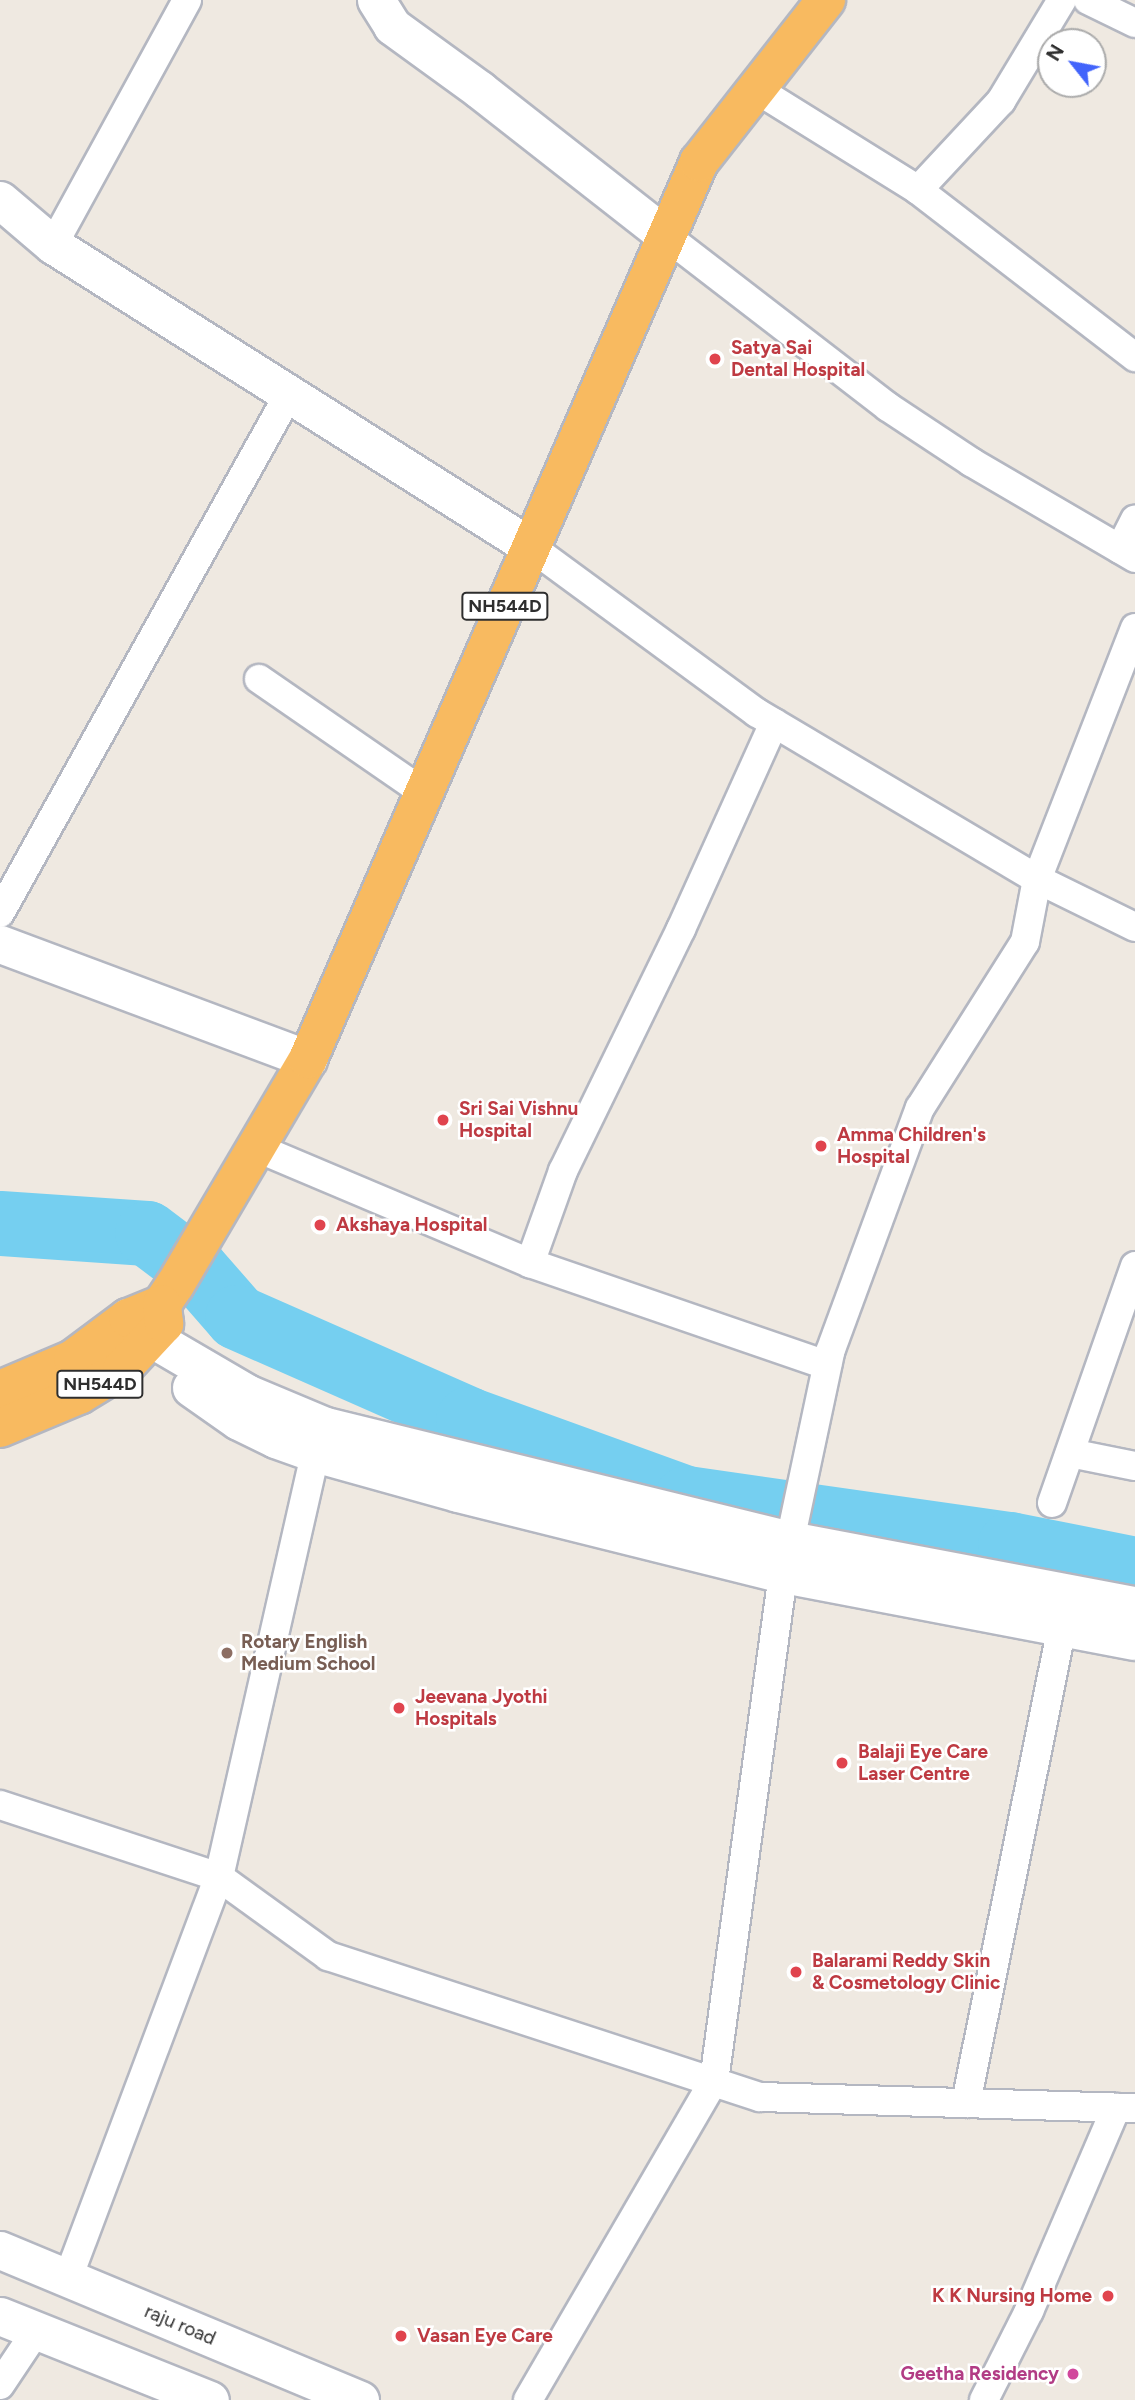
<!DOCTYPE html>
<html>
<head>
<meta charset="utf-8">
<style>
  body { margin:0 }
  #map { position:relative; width:1135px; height:2400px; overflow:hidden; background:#efe9e1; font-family:Figtree,sans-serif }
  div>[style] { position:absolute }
  .river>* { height:65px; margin:-32.5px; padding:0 32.5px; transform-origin:32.5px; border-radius:32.5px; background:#75cff0 }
  .roads { filter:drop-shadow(2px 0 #b4b7c1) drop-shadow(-2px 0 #b4b7c1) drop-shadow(0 2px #b4b7c1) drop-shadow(0 -2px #b4b7c1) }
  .minor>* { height:28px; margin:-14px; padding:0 14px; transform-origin:14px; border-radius:14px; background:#fff }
  .tertiary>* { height:37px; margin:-18.5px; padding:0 18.5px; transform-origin:18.5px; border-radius:18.5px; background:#fff }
  .secondary>* { height:38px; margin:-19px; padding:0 19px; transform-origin:19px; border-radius:19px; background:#fff }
  .trunk>* { height:38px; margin:-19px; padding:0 19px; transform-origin:19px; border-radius:19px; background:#f8ba60 }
  .dots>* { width:19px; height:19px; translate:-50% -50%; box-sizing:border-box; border:4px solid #fff; border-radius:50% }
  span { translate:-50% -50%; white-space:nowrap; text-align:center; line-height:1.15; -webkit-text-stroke:5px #fff; paint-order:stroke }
  .shield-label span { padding:2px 5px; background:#fff; border:2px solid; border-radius:5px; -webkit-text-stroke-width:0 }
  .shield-label { font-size:18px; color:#2e2e2e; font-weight:700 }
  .health-label { font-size:19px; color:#be3a42; font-weight:700 }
  .left { translate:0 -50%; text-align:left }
  .right { translate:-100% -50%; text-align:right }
  .education-label { font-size:19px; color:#785e54; font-weight:700 }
  .street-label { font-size:19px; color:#2e2e2e }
  .hotel-label { font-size:19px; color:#b23c85; font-weight:700 }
  .north { position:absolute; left:1037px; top:28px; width:70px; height:70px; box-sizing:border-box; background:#fff; border:2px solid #ababab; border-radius:50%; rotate:301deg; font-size:19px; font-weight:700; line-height:28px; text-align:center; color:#2e2e2e }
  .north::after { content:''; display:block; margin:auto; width:24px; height:32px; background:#4264fb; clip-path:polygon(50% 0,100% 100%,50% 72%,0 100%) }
</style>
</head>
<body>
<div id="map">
  <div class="river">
    <div style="left:0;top:1223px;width:147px;rotate:3.9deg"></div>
    <div style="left:147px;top:1233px;width:61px;rotate:37.1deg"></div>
    <div style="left:196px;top:1270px;width:62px;rotate:48.9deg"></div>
    <div style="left:237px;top:1317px;width:253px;rotate:23.8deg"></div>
    <div style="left:468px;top:1419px;width:232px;rotate:19.9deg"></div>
    <div style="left:686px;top:1498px;width:327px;rotate:8.1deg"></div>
    <div style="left:1010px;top:1544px;width:127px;rotate:11.3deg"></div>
  </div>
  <div class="roads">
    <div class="minor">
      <div style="left:1088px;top:0;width:52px;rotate:26.1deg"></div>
      <div style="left:756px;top:89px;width:191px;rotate:31.9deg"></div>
      <div style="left:918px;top:190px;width:122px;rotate:-47deg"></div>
      <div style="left:1001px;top:101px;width:118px;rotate:-58.9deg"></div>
      <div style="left:918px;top:190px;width:274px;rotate:37.6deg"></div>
      <div style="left:666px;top:236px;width:280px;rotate:37.6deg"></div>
      <div style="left:888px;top:407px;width:100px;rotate:33.5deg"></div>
      <div style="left:971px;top:462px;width:190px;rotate:30.3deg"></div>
      <div style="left:53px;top:245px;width:279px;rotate:-61.3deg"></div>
      <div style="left:1120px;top:549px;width:33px;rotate:-63deg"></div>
      <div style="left:1135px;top:628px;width:269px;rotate:111.3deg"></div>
      <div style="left:1037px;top:879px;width:109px;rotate:26.1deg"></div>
      <div style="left:259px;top:679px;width:201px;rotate:34.6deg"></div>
      <div style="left:774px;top:723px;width:226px;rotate:114.3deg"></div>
      <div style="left:681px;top:929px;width:269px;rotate:116deg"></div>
      <div style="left:563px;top:1171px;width:98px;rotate:109.7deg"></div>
      <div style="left:530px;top:1263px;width:314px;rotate:19deg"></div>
      <div style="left:0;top:913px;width:594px;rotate:-60.89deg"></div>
      <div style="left:255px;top:1147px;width:298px;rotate:22.9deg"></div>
      <div style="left:1070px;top:1453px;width:66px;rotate:11.3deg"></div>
      <div style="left:1052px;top:1503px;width:251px;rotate:-70.7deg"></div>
      <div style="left:0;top:1805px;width:231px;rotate:18.2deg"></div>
      <div style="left:219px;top:1877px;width:135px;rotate:35.9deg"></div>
      <div style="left:328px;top:1956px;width:454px;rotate:18.1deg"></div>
      <div style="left:760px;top:2097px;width:375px;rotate:1.7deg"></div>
      <div style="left:966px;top:2103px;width:487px;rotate:-78.6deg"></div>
      <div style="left:68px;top:2278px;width:428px;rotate:-69.4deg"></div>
      <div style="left:219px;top:1877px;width:435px;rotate:-77.2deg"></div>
      <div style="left:0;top:2385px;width:65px;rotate:-56.3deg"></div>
      <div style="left:528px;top:2400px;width:369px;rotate:-59.8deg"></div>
      <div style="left:714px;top:2081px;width:512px;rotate:-82.25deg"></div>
      <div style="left:783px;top:1574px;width:227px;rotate:-78deg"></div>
      <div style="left:830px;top:1352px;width:260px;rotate:-69.8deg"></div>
      <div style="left:920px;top:1108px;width:196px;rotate:-57.7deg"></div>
      <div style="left:1025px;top:942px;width:64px;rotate:-79.2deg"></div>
      <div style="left:1037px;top:879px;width:326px;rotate:-149.3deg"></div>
      <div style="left:757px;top:713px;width:280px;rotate:-143.7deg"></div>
      <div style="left:984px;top:2400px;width:100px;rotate:-63.2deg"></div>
      <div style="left:1029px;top:2311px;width:221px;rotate:-66.8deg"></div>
    </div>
    <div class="tertiary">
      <div style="left:376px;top:0;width:31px;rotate:58deg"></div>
      <div style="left:392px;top:26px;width:109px;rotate:36deg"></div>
      <div style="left:480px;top:90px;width:236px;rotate:38.1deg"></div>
      <div style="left:0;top:200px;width:70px;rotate:40.3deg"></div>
      <div style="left:53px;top:245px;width:565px;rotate:32.28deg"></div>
      <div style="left:0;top:944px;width:329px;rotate:20.5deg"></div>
      <div style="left:0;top:2250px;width:390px;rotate:22.6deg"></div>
      <div style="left:0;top:2316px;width:226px;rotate:21.8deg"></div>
    </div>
    <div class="secondary">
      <div style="left:128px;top:1318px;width:33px;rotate:40deg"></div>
      <div style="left:153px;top:1339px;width:109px;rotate:30.3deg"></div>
      <div style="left:247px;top:1394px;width:86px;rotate:22.7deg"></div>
      <div style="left:326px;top:1427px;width:478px;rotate:13.8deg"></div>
      <div style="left:790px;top:1541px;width:351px;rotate:10.7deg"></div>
      <div style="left:192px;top:1388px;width:57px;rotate:35.1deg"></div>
      <div style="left:239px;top:1421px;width:41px;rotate:25.9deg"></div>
      <div style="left:276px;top:1439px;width:41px;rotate:19.7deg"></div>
      <div style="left:315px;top:1453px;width:148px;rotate:15.6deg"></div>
      <div style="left:458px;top:1493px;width:335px;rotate:14deg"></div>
      <div style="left:783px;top:1574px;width:358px;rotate:10.8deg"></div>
    </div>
    <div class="trunk">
      <div style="left:0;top:1390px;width:79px;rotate:-23deg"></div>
      <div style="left:73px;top:1359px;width:69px;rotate:-36.7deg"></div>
      <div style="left:128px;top:1318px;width:37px;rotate:-22deg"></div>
      <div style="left:162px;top:1304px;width:23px;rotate:-56deg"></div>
      <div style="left:175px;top:1285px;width:262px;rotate:-59.5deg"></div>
      <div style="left:308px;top:1059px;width:979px;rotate:-66.45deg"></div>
      <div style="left:699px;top:162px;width:206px;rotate:-51.9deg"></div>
      <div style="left:0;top:1428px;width:86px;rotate:-22.7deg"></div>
      <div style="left:79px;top:1395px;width:50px;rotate:-31.2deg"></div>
      <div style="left:122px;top:1369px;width:62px;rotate:-47deg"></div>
      <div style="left:164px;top:1324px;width:20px;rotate:-96deg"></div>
    </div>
  </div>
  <div class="dots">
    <div style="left:715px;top:359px;background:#e0444e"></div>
    <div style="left:443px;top:1120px;background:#e0444e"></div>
    <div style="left:821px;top:1146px;background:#e0444e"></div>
    <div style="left:320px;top:1225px;background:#e0444e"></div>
    <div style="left:227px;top:1653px;background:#8d6e63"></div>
    <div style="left:399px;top:1708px;background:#e0444e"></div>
    <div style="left:842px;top:1763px;background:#e0444e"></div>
    <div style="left:796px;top:1972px;background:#e0444e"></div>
    <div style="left:1108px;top:2296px;background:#e0444e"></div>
    <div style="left:401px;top:2336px;background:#e0444e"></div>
    <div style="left:1073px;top:2374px;background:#d1479c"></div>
  </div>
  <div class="shield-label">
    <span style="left:505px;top:606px">NH544D</span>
    <span style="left:100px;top:1384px">NH544D</span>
  </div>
  <div class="health-label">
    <span class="left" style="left:731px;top:359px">Satya Sai<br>Dental Hospital</span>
    <span class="left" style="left:459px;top:1120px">Sri Sai Vishnu<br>Hospital</span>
    <span class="left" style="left:837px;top:1146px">Amma Children's<br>Hospital</span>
    <span class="left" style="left:336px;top:1225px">Akshaya Hospital</span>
    <span class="left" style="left:415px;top:1708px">Jeevana Jyothi<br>Hospitals</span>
    <span class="left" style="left:858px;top:1763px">Balaji Eye Care<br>Laser Centre</span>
    <span class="left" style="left:812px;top:1972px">Balarami Reddy Skin<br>&amp; Cosmetology Clinic</span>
    <span class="right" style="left:1092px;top:2296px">K K Nursing Home</span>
    <span class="left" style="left:417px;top:2336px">Vasan Eye Care</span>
  </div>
  <div class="education-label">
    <span class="left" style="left:241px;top:1653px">Rotary English<br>Medium School</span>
  </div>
  <div class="street-label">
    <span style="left:180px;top:2325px;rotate:23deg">raju road</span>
  </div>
  <div class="hotel-label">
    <span class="right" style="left:1059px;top:2374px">Geetha Residency</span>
  </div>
  <div class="north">N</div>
</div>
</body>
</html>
